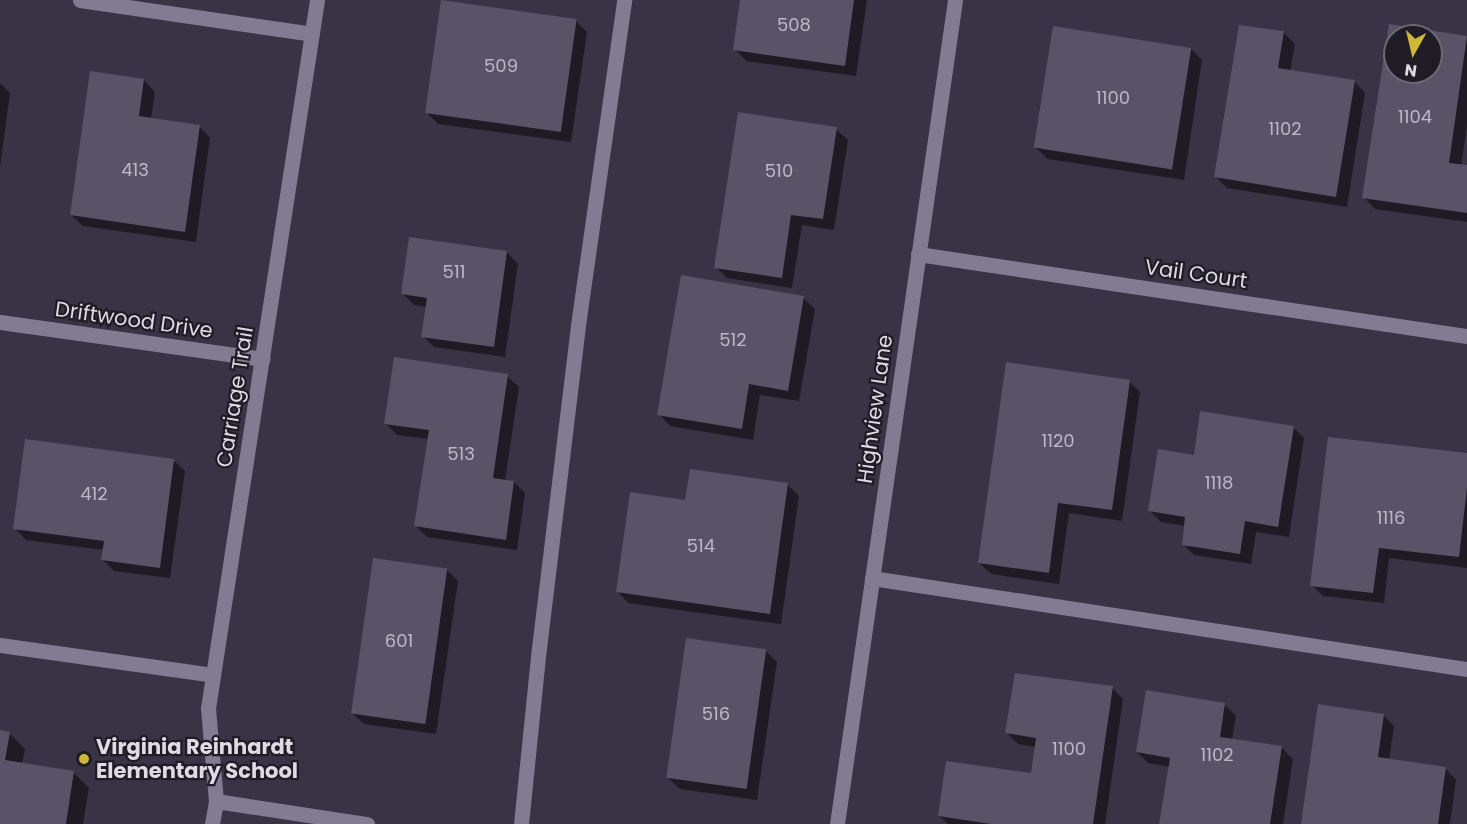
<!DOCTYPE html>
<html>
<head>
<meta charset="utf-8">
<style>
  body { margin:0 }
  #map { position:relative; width:1467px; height:824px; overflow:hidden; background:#393346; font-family:Poppins,sans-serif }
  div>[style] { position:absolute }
  .shadow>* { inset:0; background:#0007 }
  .building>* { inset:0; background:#595368; transform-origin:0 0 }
  .lane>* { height:15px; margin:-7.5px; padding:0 7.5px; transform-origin:7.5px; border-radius:7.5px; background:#827b91 }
  .street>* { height:15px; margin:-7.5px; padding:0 7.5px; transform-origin:7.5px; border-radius:7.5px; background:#827b91 }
  .dots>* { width:16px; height:16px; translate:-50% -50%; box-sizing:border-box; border:3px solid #1f1c25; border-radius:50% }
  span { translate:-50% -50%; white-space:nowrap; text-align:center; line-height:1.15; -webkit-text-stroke:4.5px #1f1c25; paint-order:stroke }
  .number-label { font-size:18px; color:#bdb8c6 }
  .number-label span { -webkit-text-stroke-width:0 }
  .street-label { font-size:21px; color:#dedae6 }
  .poi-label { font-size:21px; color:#dedae6; font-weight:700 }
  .left { translate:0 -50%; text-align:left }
  .north { position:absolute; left:1383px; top:24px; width:60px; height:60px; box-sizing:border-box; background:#1f1c25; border:2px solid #6b6872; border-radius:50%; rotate:188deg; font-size:16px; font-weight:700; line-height:24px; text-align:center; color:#dedae6 }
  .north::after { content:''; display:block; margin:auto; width:21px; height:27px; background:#cfb837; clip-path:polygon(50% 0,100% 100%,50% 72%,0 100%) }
</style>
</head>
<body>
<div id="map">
  <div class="shadow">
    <div style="clip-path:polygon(742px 0,867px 0,856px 76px,746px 61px,735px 49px)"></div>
    <div style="clip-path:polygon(576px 21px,587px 32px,571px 142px,438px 124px,427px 113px)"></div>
    <div style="clip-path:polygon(evenodd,1390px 25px,1467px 38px,1467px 126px,1461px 166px,1467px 167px,1467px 222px,1375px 209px,1364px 197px,1390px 25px,1395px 36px,1431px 36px,1431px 72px,1395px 72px,1395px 36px)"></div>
    <div style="clip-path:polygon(1283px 32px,1295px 44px,1290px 72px,1354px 81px,1365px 93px,1347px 207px,1227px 188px,1216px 177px)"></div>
    <div style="clip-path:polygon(1191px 49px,1202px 60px,1184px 180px,1048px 159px,1036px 148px)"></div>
    <div style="clip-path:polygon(144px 80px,155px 92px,151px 120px,199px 126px,210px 138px,196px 242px,83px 226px,71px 215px)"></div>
    <div style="clip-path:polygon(0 83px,10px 93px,0 167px)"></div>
    <div style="clip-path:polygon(836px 129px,848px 140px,834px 230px,802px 225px,792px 288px,727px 278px,716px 267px)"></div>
    <div style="clip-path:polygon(507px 252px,518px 264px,505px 357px,434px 347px,423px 336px,427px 307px,414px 305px,403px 294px)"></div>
    <div style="clip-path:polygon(803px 298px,815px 309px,799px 401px,760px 395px,753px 440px,670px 426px,659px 414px)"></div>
    <div style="clip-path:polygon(507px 376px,519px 387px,505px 481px,514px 482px,525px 493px,517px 550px,427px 537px,416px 526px,429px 439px,397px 435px,386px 424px)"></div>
    <div style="clip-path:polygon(1129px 381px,1140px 392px,1122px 521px,1069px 513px,1059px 584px,991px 574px,979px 563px)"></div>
    <div style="clip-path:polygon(1293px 427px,1304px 438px,1289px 537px,1256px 532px,1251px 564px,1194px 555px,1183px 544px,1186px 526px,1161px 522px,1150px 511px,1195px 457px)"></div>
    <div style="clip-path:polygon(1467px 455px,1467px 568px,1389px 558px,1384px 603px,1323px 596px,1312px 585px)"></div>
    <div style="clip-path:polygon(173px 460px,185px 471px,170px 578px,114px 571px,103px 560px,104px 550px,26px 540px,15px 528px)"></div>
    <div style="clip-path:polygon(788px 485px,799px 496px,781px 624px,628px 603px,617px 591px,686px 502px)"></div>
    <div style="clip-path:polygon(447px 570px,458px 581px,436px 734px,364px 724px,352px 713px)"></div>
    <div style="clip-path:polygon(766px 651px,777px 662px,757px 800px,680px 789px,668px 778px)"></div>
    <div style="clip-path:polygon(1112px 688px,1123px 699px,1105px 824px,948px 824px,940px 816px,1032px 774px,1036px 747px,1018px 744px,1007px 733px)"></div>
    <div style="clip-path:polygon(1224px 704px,1236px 716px,1232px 740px,1282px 748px,1293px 759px,1283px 824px,1161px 824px,1170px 767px,1148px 763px,1137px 752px)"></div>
    <div style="clip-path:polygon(1383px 715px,1394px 726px,1389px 760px,1445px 768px,1456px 780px,1450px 824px,1303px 824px)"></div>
    <div style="clip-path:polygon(0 732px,9px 733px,25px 749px,22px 764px,73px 772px,89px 788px,83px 824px,0 824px)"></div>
  </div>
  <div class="building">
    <div style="left:441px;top:0;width:137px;height:114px;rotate:8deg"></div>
    <div style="clip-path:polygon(740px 0,854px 0,845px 66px,733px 50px)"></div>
    <div style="clip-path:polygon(evenodd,1389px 24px,1467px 36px,1449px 163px,1467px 165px,1467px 213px,1362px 198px,1389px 24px,1395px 36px,1431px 36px,1431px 72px,1395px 72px,1395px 36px)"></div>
    <div style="clip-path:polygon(1239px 25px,1284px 31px,1278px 68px,1355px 80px,1336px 197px,1214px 177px)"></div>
    <div style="left:1053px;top:26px;width:140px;height:123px;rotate:9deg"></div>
    <div style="clip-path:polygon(90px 71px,144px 79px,139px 116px,200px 125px,185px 232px,70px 215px)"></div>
    <div style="clip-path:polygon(738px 112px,837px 127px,823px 219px,791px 215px,782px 278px,714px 268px)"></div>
    <div style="clip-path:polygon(409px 237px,507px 251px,494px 347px,421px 337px,427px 298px,401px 294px)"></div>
    <div style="clip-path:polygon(681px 275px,804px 296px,788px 391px,749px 384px,742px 429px,657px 415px)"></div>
    <div style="clip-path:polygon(394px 357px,508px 374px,493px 478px,514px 481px,506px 540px,414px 526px,429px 430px,384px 424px)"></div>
    <div style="clip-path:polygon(1006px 362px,1130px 380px,1112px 510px,1058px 503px,1049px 573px,978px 563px)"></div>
    <div style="clip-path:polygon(1200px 411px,1294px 426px,1278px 527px,1245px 521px,1240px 554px,1182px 545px,1185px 517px,1148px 511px,1158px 449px,1194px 455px)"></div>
    <div style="clip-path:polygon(1328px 437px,1467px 453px,1467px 488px,1459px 557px,1379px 548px,1373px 593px,1310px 586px)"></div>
    <div style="clip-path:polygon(25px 439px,174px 459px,160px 568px,101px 560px,104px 541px,13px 529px)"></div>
    <div style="clip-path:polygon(690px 469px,788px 483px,770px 614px,616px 592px,630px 492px,685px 500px)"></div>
    <div style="left:373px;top:558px;width:75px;height:157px;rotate:8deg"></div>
    <div style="left:686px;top:638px;width:81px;height:141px;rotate:8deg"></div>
    <div style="clip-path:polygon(1015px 673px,1113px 686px,1093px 824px,991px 824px,938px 816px,946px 761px,1031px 773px,1036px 738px,1005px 733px)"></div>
    <div style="clip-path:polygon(1146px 690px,1225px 703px,1220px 737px,1282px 746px,1270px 824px,1159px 824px,1170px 758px,1136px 752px)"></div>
    <div style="clip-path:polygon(1318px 704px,1384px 714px,1378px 757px,1446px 767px,1438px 824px,1301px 824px)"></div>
    <div style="clip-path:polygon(0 730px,10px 732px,5px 760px,74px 771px,66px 824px,0 824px)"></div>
  </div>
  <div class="lane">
    <div style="left:80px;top:0;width:234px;rotate:8.3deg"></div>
    <div style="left:872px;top:578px;width:602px;rotate:8.7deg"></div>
    <div style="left:0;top:645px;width:215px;rotate:8deg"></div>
    <div style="left:212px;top:824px;width:23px;rotate:-80deg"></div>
    <div style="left:521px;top:824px;width:177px;rotate:-84.2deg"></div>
    <div style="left:539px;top:648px;width:332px;rotate:-83.1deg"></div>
    <div style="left:579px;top:318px;width:321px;rotate:-81.9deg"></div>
  </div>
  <div class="street">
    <div style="left:317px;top:0;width:716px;rotate:98.75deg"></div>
    <div style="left:208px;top:708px;width:93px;rotate:85.1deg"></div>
    <div style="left:216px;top:801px;width:153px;rotate:8.7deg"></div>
    <div style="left:918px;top:254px;width:555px;rotate:8.5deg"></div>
    <div style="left:0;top:322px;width:265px;rotate:8deg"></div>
    <div style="left:837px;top:824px;width:832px;rotate:-81.85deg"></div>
  </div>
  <div class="dots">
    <div style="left:84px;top:759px;background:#cfb837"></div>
  </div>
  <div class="number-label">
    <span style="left:794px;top:25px">508</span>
    <span style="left:501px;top:66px">509</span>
    <span style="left:1113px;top:98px">1100</span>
    <span style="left:1415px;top:117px">1104</span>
    <span style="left:1285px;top:129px">1102</span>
    <span style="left:135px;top:170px">413</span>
    <span style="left:779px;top:171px">510</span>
    <span style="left:454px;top:272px">511</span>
    <span style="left:733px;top:340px">512</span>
    <span style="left:1058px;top:441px">1120</span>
    <span style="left:461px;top:454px">513</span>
    <span style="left:1219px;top:483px">1118</span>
    <span style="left:94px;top:494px">412</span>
    <span style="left:1391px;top:518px">1116</span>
    <span style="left:701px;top:546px">514</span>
    <span style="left:399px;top:641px">601</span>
    <span style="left:716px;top:714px">516</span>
    <span style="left:1069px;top:749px">1100</span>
    <span style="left:1217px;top:755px">1102</span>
  </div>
  <div class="street-label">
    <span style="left:1196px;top:274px;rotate:8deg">Vail Court</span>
    <span style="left:134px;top:320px;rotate:8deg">Driftwood Drive</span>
    <span style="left:235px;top:397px;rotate:-81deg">Carriage Trail</span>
    <span style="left:875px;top:409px;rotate:-82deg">Highview Lane</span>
  </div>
  <div class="poi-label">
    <span class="left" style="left:96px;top:759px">Virginia Reinhardt<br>Elementary School</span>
  </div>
  <div class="north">N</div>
</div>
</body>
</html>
